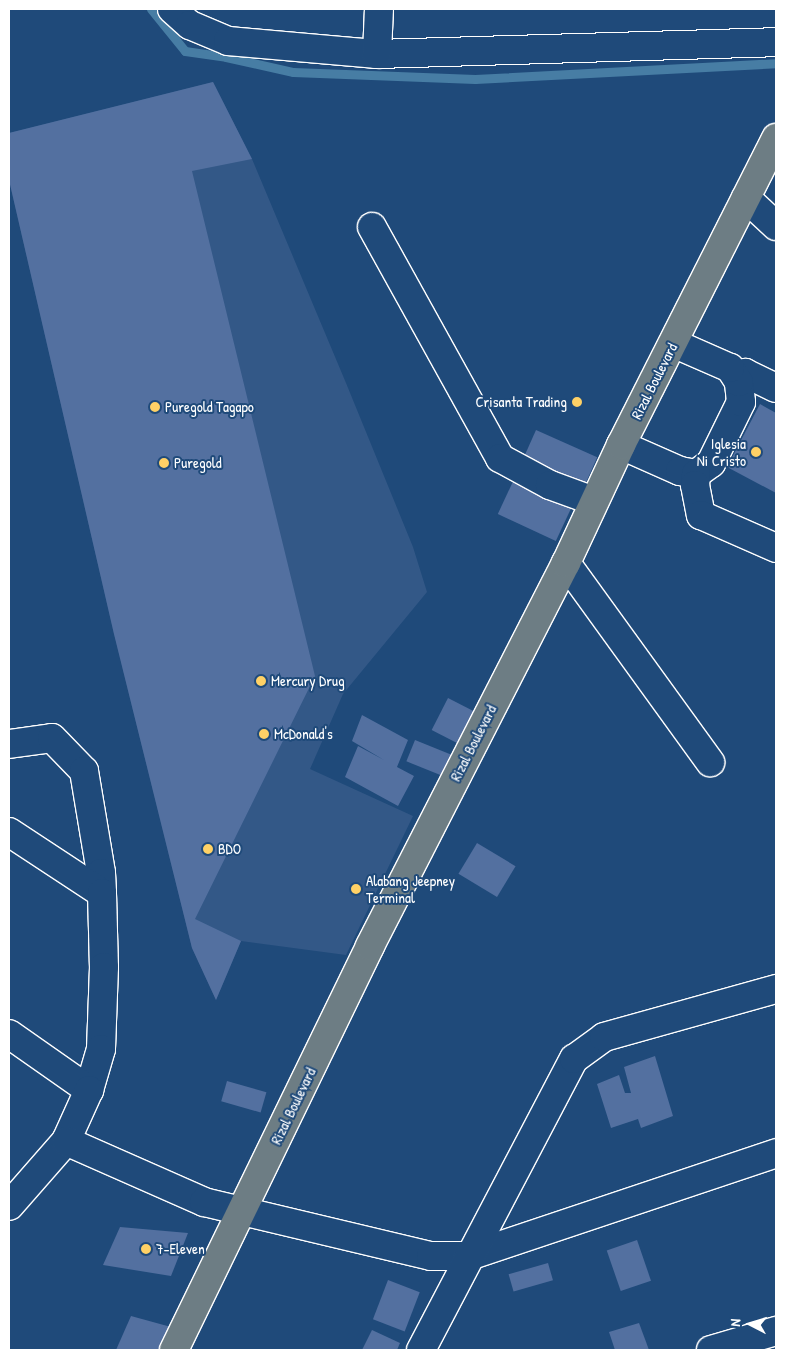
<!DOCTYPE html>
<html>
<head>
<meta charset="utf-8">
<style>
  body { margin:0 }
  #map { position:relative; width:785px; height:1359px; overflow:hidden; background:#1f4a7a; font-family:"Patrick Hand",sans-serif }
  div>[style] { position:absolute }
  .built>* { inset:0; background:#335887 }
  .stream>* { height:9px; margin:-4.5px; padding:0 4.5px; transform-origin:4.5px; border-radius:4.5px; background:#477da4 }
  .building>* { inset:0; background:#5370a0; transform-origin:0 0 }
  .roads { filter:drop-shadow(1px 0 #fff) drop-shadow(-1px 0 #fff) drop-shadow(0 1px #fff) drop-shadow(0 -1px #fff) }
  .minor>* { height:28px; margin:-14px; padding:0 14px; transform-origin:14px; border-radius:14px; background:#1f4a7a }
  .major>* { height:28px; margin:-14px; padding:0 14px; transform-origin:14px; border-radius:14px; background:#6d7d84 }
  .dots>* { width:14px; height:14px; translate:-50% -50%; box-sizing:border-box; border:2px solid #1f4a7a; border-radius:50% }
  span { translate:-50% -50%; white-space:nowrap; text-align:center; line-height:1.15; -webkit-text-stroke:4px #1f4a7a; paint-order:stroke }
  .street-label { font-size:15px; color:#fff }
  .poi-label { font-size:15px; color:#fff }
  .right { translate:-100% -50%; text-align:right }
  .left { translate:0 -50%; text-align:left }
  .frame { position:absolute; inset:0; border:10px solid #fff; pointer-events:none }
  .north { position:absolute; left:725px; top:1299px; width:50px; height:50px; -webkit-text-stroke:4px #1f4a7a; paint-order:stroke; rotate:275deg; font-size:14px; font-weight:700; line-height:20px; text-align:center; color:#fff }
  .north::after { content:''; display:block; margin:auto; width:18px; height:22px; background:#fff; clip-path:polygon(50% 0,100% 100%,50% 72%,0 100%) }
</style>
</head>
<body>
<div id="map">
  <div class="built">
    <div style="clip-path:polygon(213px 82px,252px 159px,346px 383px,413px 547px,427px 592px,343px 694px,310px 769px,413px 816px,346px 955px,241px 941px,216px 1000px,192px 948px,114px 634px,9px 180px,9px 133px)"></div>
  </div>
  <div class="stream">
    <div style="left:151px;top:9px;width:54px;rotate:51deg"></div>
    <div style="left:185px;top:51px;width:41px;rotate:8.3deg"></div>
    <div style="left:226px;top:57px;width:69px;rotate:12.6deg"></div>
    <div style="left:293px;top:72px;width:182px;rotate:2.2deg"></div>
    <div style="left:475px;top:79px;width:301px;rotate:-3deg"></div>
  </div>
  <div class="building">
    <div style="clip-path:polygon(213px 82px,252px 159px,192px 171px,315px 676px,195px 919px,241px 941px,216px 1000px,192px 948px,114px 634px,9px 180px,9px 133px)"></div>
    <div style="clip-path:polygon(760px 404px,776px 413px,776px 493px,727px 467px)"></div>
    <div style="left:536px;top:430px;width:67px;height:35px;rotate:24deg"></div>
    <div style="left:516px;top:475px;width:64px;height:43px;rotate:25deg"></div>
    <div style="left:448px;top:698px;width:35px;height:36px;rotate:27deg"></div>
    <div style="clip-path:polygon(362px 715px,408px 740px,397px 767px,414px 776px,398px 806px,345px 777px,358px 746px,384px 760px,352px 741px)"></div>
    <div style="left:415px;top:740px;width:40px;height:23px;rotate:22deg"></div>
    <div style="left:477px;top:843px;width:45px;height:36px;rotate:31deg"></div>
    <div style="clip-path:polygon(655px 1056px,673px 1116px,641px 1128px,638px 1119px,611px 1128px,597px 1084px,619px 1075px,625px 1093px,631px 1093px,624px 1067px)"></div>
    <div style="left:227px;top:1081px;width:41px;height:21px;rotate:16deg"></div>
    <div style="clip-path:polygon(120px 1227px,188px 1233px,171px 1276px,103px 1265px)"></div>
    <div style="left:637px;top:1240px;width:43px;height:32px;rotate:71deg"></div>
    <div style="left:548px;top:1263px;width:18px;height:41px;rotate:74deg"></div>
    <div style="left:388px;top:1280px;width:34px;height:42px;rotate:21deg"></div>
    <div style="clip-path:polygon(131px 1316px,171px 1327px,162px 1350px,116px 1350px)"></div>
    <div style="clip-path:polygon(639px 1323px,649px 1350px,615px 1350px,609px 1332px)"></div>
    <div style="clip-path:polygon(372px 1330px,400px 1343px,397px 1350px,362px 1350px)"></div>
  </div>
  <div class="roads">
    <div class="minor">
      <div style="left:172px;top:9px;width:24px;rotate:42deg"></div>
      <div style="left:190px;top:25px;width:41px;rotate:22.8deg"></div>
      <div style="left:228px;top:41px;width:150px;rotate:5deg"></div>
      <div style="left:377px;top:54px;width:399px;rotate:-1.7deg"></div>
      <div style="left:377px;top:54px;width:45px;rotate:-87.5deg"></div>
      <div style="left:746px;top:198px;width:41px;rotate:43deg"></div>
      <div style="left:372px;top:227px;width:264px;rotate:61deg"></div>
      <div style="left:500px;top:458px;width:57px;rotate:28.4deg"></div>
      <div style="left:550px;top:485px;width:47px;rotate:20deg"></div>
      <div style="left:739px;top:382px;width:11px;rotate:-56deg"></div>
      <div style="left:745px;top:373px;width:34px;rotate:26deg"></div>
      <div style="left:621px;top:445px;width:64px;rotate:23.8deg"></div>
      <div style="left:680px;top:471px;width:16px;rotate:11deg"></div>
      <div style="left:696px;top:474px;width:19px;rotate:-36deg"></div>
      <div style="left:711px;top:463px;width:68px;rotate:-63.8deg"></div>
      <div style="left:741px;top:402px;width:20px;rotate:-96deg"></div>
      <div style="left:739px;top:382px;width:17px;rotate:-123deg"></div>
      <div style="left:730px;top:368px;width:62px;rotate:-156.3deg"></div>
      <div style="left:696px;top:474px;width:11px;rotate:95deg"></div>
      <div style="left:695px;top:485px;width:31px;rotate:79deg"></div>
      <div style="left:701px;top:515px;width:82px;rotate:23.7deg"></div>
      <div style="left:566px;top:563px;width:246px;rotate:54.1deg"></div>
      <div style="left:9px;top:744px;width:43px;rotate:-7.9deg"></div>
      <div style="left:52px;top:738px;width:46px;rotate:45.9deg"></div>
      <div style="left:84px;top:771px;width:103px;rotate:80.5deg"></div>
      <div style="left:101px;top:873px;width:20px;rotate:87deg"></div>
      <div style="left:9px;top:832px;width:111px;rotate:33.3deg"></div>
      <div style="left:102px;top:893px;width:74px;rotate:88.5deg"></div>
      <div style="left:104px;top:967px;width:82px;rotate:92.1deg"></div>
      <div style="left:101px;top:1049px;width:43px;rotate:106.3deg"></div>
      <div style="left:9px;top:1034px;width:98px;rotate:35deg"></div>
      <div style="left:89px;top:1090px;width:56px;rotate:114.3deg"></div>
      <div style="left:66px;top:1141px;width:86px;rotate:131.2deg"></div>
      <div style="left:66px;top:1141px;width:151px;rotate:23.8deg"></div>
      <div style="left:204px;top:1202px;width:233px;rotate:13.4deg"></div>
      <div style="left:431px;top:1256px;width:38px"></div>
      <div style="left:469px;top:1256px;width:324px;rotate:-18.5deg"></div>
      <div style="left:421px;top:1350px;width:329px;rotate:-62.3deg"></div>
      <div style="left:574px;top:1059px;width:37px;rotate:-36deg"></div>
      <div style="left:604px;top:1037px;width:179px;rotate:-15.6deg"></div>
      <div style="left:711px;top:1350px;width:68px;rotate:-16.3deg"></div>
    </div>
    <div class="major">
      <div style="left:174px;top:1350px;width:449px;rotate:-64.1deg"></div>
      <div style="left:370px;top:946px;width:430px;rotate:-62.9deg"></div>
      <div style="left:566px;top:563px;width:130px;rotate:-65deg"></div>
      <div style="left:621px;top:445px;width:344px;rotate:-63.2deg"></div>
    </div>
  </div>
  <div class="dots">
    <div style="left:577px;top:402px;background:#ffd166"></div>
    <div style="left:155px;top:407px;background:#ffd166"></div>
    <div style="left:756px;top:452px;background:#ffd166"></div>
    <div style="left:164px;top:463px;background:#ffd166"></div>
    <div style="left:261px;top:681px;background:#ffd166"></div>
    <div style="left:264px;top:734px;background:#ffd166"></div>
    <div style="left:208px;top:849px;background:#ffd166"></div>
    <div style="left:356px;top:889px;background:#ffd166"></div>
    <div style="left:146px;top:1249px;background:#ffd166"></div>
  </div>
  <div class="street-label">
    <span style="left:654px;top:381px;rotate:-63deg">Rizal Boulevard</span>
    <span style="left:473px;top:743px;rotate:-63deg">Rizal Boulevard</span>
    <span style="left:293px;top:1106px;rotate:-64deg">Rizal Boulevard</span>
  </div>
  <div class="poi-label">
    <span class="right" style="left:567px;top:402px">Crisanta Trading</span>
    <span class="left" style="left:165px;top:407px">Puregold Tagapo</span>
    <span class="right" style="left:746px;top:452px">Iglesia<br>Ni Cristo</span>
    <span class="left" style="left:174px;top:463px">Puregold</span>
    <span class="left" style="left:271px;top:681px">Mercury Drug</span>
    <span class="left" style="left:274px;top:734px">McDonald's</span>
    <span class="left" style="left:218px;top:849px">BDO</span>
    <span class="left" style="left:366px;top:889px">Alabang Jeepney<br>Terminal</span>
    <span class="left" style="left:156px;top:1249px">7-Eleven</span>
  </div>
  <div class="frame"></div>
  <div class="north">N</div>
</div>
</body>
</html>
